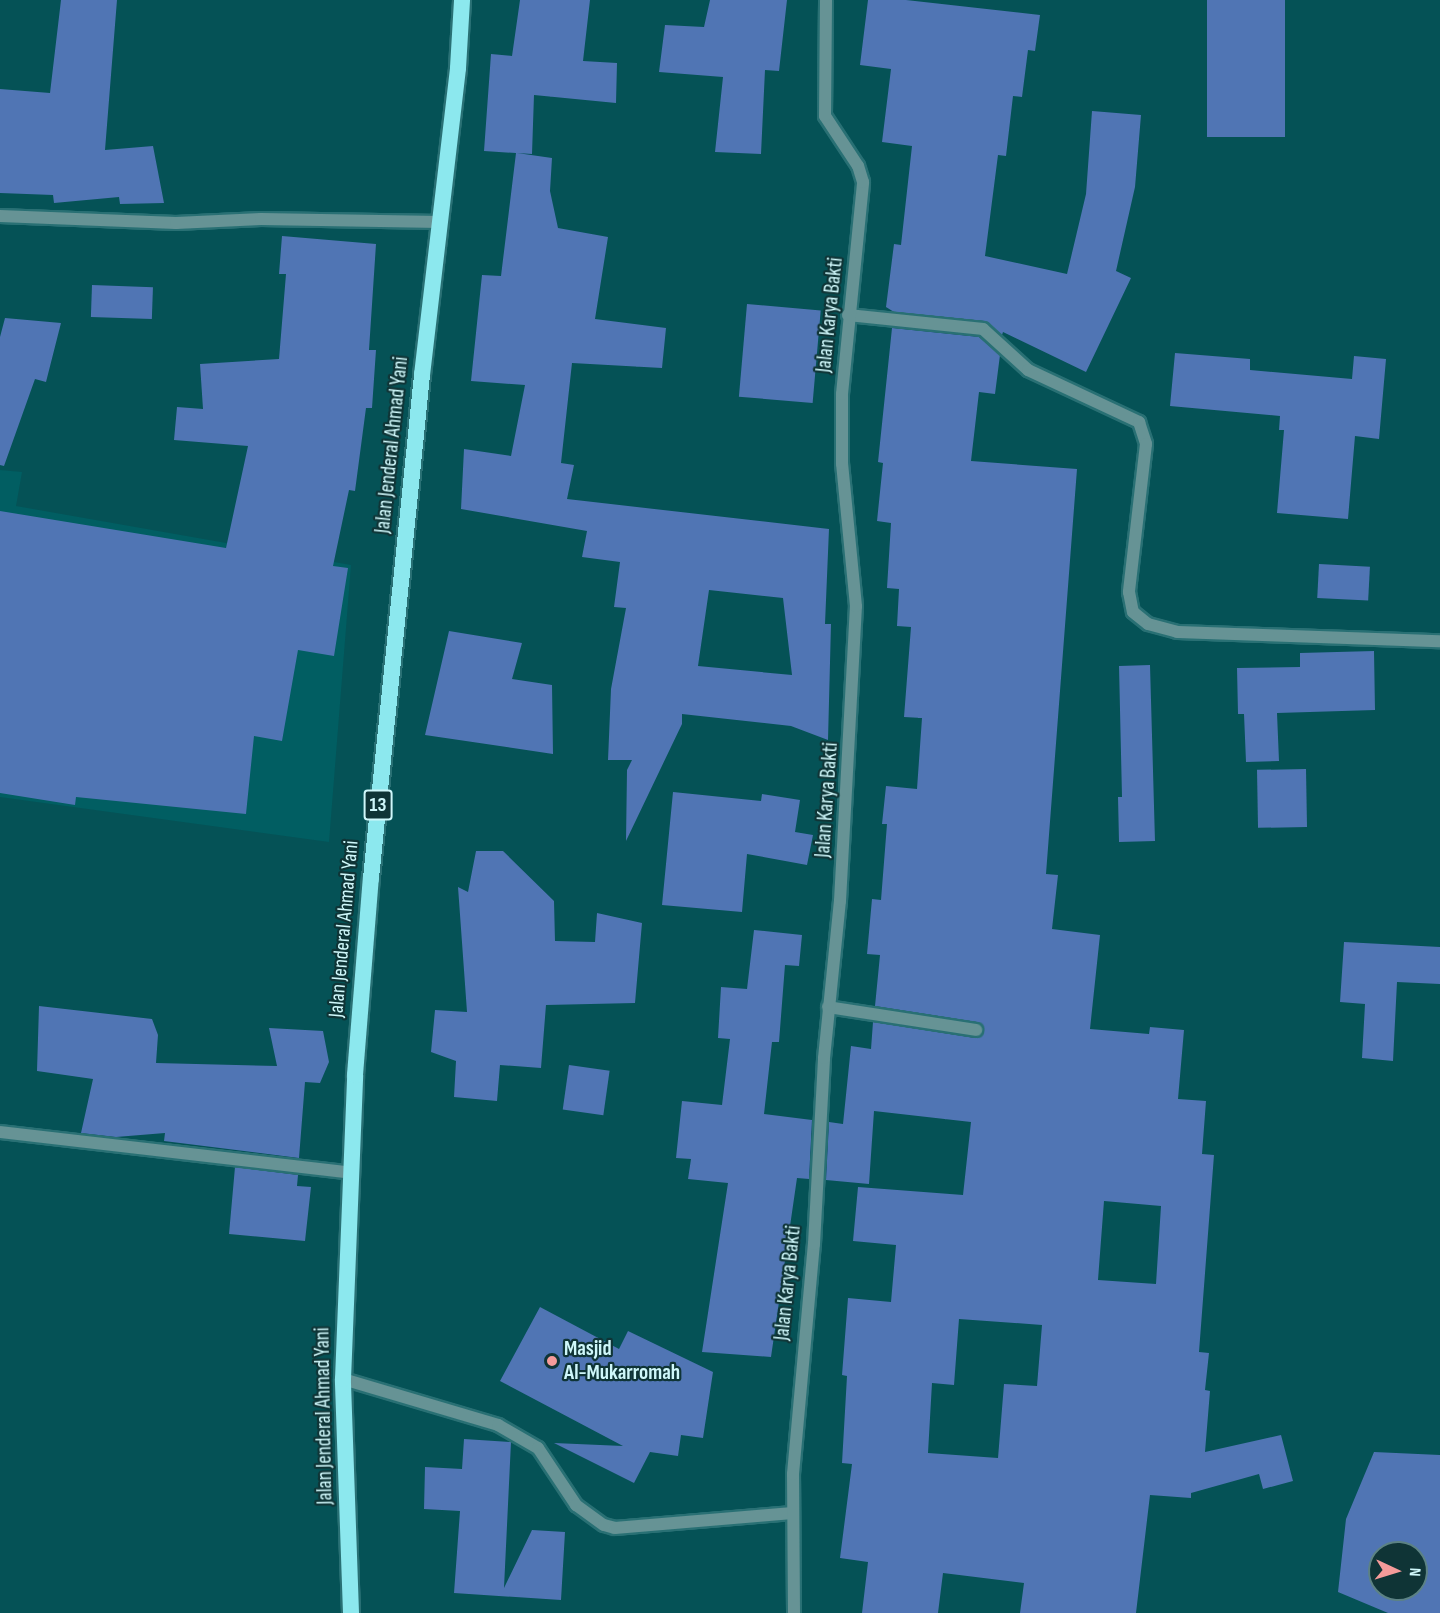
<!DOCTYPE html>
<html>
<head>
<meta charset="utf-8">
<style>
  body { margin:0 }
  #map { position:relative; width:1440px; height:1613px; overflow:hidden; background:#055256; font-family:"Sofia Sans Condensed",sans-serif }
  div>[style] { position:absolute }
  .built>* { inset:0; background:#015e62 }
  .building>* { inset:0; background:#5075b4; transform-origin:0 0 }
  .roads { filter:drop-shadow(2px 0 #297074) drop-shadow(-2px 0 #297074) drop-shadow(0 2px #297074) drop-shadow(0 -2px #297074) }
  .minor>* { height:12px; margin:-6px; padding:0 6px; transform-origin:6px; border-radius:6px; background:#669395 }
  .trunk>* { height:16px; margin:-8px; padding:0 8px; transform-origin:8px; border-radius:8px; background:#8ce8ee }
  .dots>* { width:16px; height:16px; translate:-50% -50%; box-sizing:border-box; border:3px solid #0f3436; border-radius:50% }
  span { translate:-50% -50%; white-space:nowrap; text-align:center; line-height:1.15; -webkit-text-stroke:4.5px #0f3436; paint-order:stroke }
  .shield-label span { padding:2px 4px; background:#0f3436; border:2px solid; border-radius:4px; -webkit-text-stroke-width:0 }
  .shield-label { font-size:20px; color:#cff7fa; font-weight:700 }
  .street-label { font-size:21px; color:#cff7fa }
  .poi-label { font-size:21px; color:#cff7fa; font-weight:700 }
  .left { translate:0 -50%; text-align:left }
  .north { position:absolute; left:1368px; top:1541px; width:60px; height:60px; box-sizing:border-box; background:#0f3436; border:2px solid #5c8284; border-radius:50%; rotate:94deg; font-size:16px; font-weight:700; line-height:24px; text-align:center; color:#cff7fa }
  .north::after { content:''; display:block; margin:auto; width:21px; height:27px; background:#f59b9a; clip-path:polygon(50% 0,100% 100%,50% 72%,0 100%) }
</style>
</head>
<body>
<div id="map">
  <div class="built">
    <div style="clip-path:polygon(0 470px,22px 472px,16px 506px,351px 565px,329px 842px,0 797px)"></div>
  </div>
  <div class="building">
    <div style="clip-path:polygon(61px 0,117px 0,105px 150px,153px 146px,164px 203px,120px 204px,119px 197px,54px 203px,53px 195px,0 193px,0 89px,50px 93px)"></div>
    <div style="clip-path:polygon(evenodd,520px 0,590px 0,583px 61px,617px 63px,616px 103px,534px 95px,532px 154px,517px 153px,552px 158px,550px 191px,558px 228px,608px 237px,595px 319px,666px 328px,662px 368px,572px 363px,561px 463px,574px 465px,567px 499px,829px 529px,825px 624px,831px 624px,828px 740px,791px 726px,682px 714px,682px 724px,626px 841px,627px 770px,632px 760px,608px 760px,611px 689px,626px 608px,614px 607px,620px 562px,582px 557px,587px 531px,461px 509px,464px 449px,511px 456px,525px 385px,471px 381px,482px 275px,501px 276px,516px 153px,484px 151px,491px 54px,512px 56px,520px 0,709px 590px,783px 598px,792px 675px,698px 666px,709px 590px)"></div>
    <div style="clip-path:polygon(710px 0,787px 0,779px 71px,765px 70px,761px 154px,715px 152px,723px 77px,659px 72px,665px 25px,704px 27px)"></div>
    <div style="clip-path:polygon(868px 0,906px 0,1040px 15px,1035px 51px,1028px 50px,1022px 97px,1013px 96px,1006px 156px,998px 155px,985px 256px,1067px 274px,1086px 194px,1092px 111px,1141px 115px,1135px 187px,1116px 271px,1131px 278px,1086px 372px,1003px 332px,1002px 335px,985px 321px,894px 312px,886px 307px,894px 244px,901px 245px,912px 146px,882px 142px,891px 69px,860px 65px)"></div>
    <div style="left:1207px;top:0;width:78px;height:137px"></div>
    <div style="clip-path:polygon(282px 236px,376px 244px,369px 350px,376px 350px,372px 408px,366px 408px,355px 491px,349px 490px,333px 566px,348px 568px,334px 656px,298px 650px,282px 741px,254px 736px,246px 814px,76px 797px,75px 805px,0 793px,0 511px,226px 548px,248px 446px,174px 440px,177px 407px,203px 409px,200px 364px,279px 359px,286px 274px,279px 274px)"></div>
    <div style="left:92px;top:285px;width:61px;height:32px;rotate:2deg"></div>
    <div style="left:747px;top:304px;width:74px;height:93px;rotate:5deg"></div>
    <div style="clip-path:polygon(5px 318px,61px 323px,46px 382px,35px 379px,4px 466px,0 465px,0 337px)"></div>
    <div style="clip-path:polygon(evenodd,892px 328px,979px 337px,1000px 355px,995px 394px,979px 392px,971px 461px,1077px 469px,1046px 874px,1058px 875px,1052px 929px,1100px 935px,1090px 1029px,1149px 1034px,1150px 1027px,1184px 1030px,1178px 1099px,1206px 1101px,1202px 1154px,1214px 1155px,1199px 1352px,1209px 1353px,1205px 1390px,1210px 1391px,1205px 1452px,1281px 1435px,1293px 1481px,1263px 1489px,1259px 1474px,1191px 1493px,1191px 1498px,1150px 1495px,1136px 1613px,1020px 1613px,1024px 1583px,943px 1573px,938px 1613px,862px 1613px,868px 1562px,840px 1558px,852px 1464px,842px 1463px,847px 1376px,842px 1375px,848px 1298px,891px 1302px,896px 1245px,853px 1241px,858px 1187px,963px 1195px,971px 1122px,874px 1111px,869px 1184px,826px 1180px,829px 1122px,843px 1124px,851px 1046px,871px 1049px,873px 1022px,975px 1038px,984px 1031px,977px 1022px,875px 1006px,880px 955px,867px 954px,872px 899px,881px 900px,887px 824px,882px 824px,886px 786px,917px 789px,922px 718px,904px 717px,911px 627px,897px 626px,899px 589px,887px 588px,891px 523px,877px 521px,883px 463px,878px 462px,892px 328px,1104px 1201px,1161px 1206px,1156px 1284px,1098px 1280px,1104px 1201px,892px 328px,959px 1319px,1042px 1325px,1037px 1386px,1004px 1384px,998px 1458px,928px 1453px,932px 1383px,954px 1385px,959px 1319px)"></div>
    <div style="clip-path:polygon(1175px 353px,1250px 359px,1250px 370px,1352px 379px,1354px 356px,1386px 359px,1379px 439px,1355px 436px,1348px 519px,1277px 513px,1284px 430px,1279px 430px,1280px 416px,1170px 406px)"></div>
    <div style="left:1319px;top:564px;width:51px;height:34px;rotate:3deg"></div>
    <div style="clip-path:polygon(449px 631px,522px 643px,512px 679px,552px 685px,553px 754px,425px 735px)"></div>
    <div style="clip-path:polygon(1374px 651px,1375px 710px,1277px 713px,1279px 761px,1246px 762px,1244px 714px,1238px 714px,1237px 668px,1300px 667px,1300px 653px)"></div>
    <div style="clip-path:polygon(1150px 665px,1155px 841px,1119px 842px,1118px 797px,1122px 797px,1119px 666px)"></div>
    <div style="left:1306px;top:769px;width:58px;height:49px;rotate:89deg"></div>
    <div style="clip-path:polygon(673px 792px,761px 801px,762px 794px,800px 800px,795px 832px,813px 835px,807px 865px,747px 854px,742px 912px,662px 905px)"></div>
    <div style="clip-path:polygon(476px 851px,503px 851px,554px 901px,555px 941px,595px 942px,597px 913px,642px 923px,635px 1003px,546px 1005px,541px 1068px,500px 1065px,497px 1101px,454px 1097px,456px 1061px,431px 1052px,435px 1010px,467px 1012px,458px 887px,468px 892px)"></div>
    <div style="clip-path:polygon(754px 930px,802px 935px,799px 966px,785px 965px,779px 1042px,772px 1042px,764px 1114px,812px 1120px,809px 1179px,797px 1178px,771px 1357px,702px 1352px,728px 1183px,688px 1179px,691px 1159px,676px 1158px,682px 1101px,722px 1105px,730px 1039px,718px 1038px,721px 987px,747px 989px)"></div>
    <div style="clip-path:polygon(1344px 942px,1440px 947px,1440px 984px,1397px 982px,1393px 1061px,1362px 1058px,1365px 1004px,1340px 1002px)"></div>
    <div style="clip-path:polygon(39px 1006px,152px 1019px,158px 1035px,156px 1063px,277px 1066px,269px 1028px,323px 1031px,329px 1062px,320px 1083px,305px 1082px,299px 1158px,164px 1141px,165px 1133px,116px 1137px,81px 1133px,93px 1079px,37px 1071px)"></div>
    <div style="left:569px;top:1065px;width:41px;height:45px;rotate:8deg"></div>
    <div style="clip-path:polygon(235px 1167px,298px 1175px,297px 1186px,311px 1187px,305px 1241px,229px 1234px)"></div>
    <div style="clip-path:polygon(540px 1307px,619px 1349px,628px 1331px,713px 1372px,703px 1438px,681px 1435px,678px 1456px,650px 1452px,634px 1483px,554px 1443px,623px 1446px,500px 1381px)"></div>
    <div style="clip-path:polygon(464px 1439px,511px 1442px,504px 1588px,532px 1530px,565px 1532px,561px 1600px,454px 1593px,460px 1511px,424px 1509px,425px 1467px,462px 1469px)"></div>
    <div style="clip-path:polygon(evenodd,1374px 1452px,1440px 1455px,1440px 1613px,1388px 1613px,1338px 1592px,1346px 1519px,1374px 1452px,1380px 1553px,1416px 1553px,1416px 1589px,1380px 1589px,1380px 1553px)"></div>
  </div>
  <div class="roads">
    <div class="minor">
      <div style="left:0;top:216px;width:176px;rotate:2.3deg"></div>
      <div style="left:176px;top:223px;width:85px;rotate:-2.7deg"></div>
      <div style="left:261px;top:219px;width:179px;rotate:1deg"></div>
      <div style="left:848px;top:315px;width:136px;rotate:5.9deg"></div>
      <div style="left:983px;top:329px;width:61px;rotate:42.3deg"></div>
      <div style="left:1028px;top:370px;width:123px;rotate:25.1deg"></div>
      <div style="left:1139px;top:422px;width:23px;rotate:72deg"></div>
      <div style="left:1146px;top:444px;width:149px;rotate:96.6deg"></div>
      <div style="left:1129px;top:592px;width:20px;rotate:79deg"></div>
      <div style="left:1133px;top:612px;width:19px;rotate:39deg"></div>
      <div style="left:1148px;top:624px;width:30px;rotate:15deg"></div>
      <div style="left:1177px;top:632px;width:263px;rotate:2deg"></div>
      <div style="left:828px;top:1007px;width:150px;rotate:8.8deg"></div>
      <div style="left:0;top:1132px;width:350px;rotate:6.6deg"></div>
      <div style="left:343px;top:1379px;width:162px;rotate:16.5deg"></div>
      <div style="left:498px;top:1425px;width:46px;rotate:29.9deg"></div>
      <div style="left:538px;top:1448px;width:69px;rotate:56.3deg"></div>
      <div style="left:576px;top:1505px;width:34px;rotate:36deg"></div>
      <div style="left:604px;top:1525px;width:11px;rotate:15deg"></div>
      <div style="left:615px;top:1528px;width:178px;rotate:-4.8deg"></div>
      <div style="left:794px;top:1613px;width:139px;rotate:-90.4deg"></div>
      <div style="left:793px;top:1474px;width:231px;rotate:-84.8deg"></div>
      <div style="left:814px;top:1244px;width:186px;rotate:-86.9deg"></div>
      <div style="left:824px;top:1058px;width:158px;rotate:-84.2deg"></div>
      <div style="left:840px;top:901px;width:295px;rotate:-86.9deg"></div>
      <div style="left:856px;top:606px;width:143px;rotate:-95.6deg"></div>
      <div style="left:842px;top:464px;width:70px;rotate:-90deg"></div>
      <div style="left:842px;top:394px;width:213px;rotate:-84.3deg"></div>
      <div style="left:863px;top:182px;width:17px;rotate:-107deg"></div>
      <div style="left:858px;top:166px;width:60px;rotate:-123.4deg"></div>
      <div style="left:825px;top:116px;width:116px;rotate:-89.5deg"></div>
    </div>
    <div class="trunk">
      <div style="left:351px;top:1613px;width:234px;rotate:-92deg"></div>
      <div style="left:343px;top:1379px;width:304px;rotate:-87.7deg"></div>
      <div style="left:355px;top:1075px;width:198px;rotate:-85.4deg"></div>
      <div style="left:371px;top:878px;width:506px;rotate:-84.21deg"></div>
      <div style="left:422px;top:375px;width:309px;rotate:-83.3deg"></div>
      <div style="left:458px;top:68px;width:68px;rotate:-86.6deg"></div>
    </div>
  </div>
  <div class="dots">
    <div style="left:552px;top:1361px;background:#f59b9a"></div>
  </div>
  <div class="shield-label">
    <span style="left:378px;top:805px">13</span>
  </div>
  <div class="street-label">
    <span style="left:830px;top:315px;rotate:-84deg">Jalan Karya Bakti</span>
    <span style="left:392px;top:445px;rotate:-84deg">Jalan Jenderal Ahmad Yani</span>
    <span style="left:827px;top:800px;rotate:-86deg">Jalan Karya Bakti</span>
    <span style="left:344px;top:929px;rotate:-85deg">Jalan Jenderal Ahmad Yani</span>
    <span style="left:788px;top:1283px;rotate:-84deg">Jalan Karya Bakti</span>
    <span style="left:324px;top:1416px;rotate:-91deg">Jalan Jenderal Ahmad Yani</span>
  </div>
  <div class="poi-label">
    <span class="left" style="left:564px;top:1361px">Masjid<br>Al-Mukarromah</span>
  </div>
  <div class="north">N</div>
</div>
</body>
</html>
